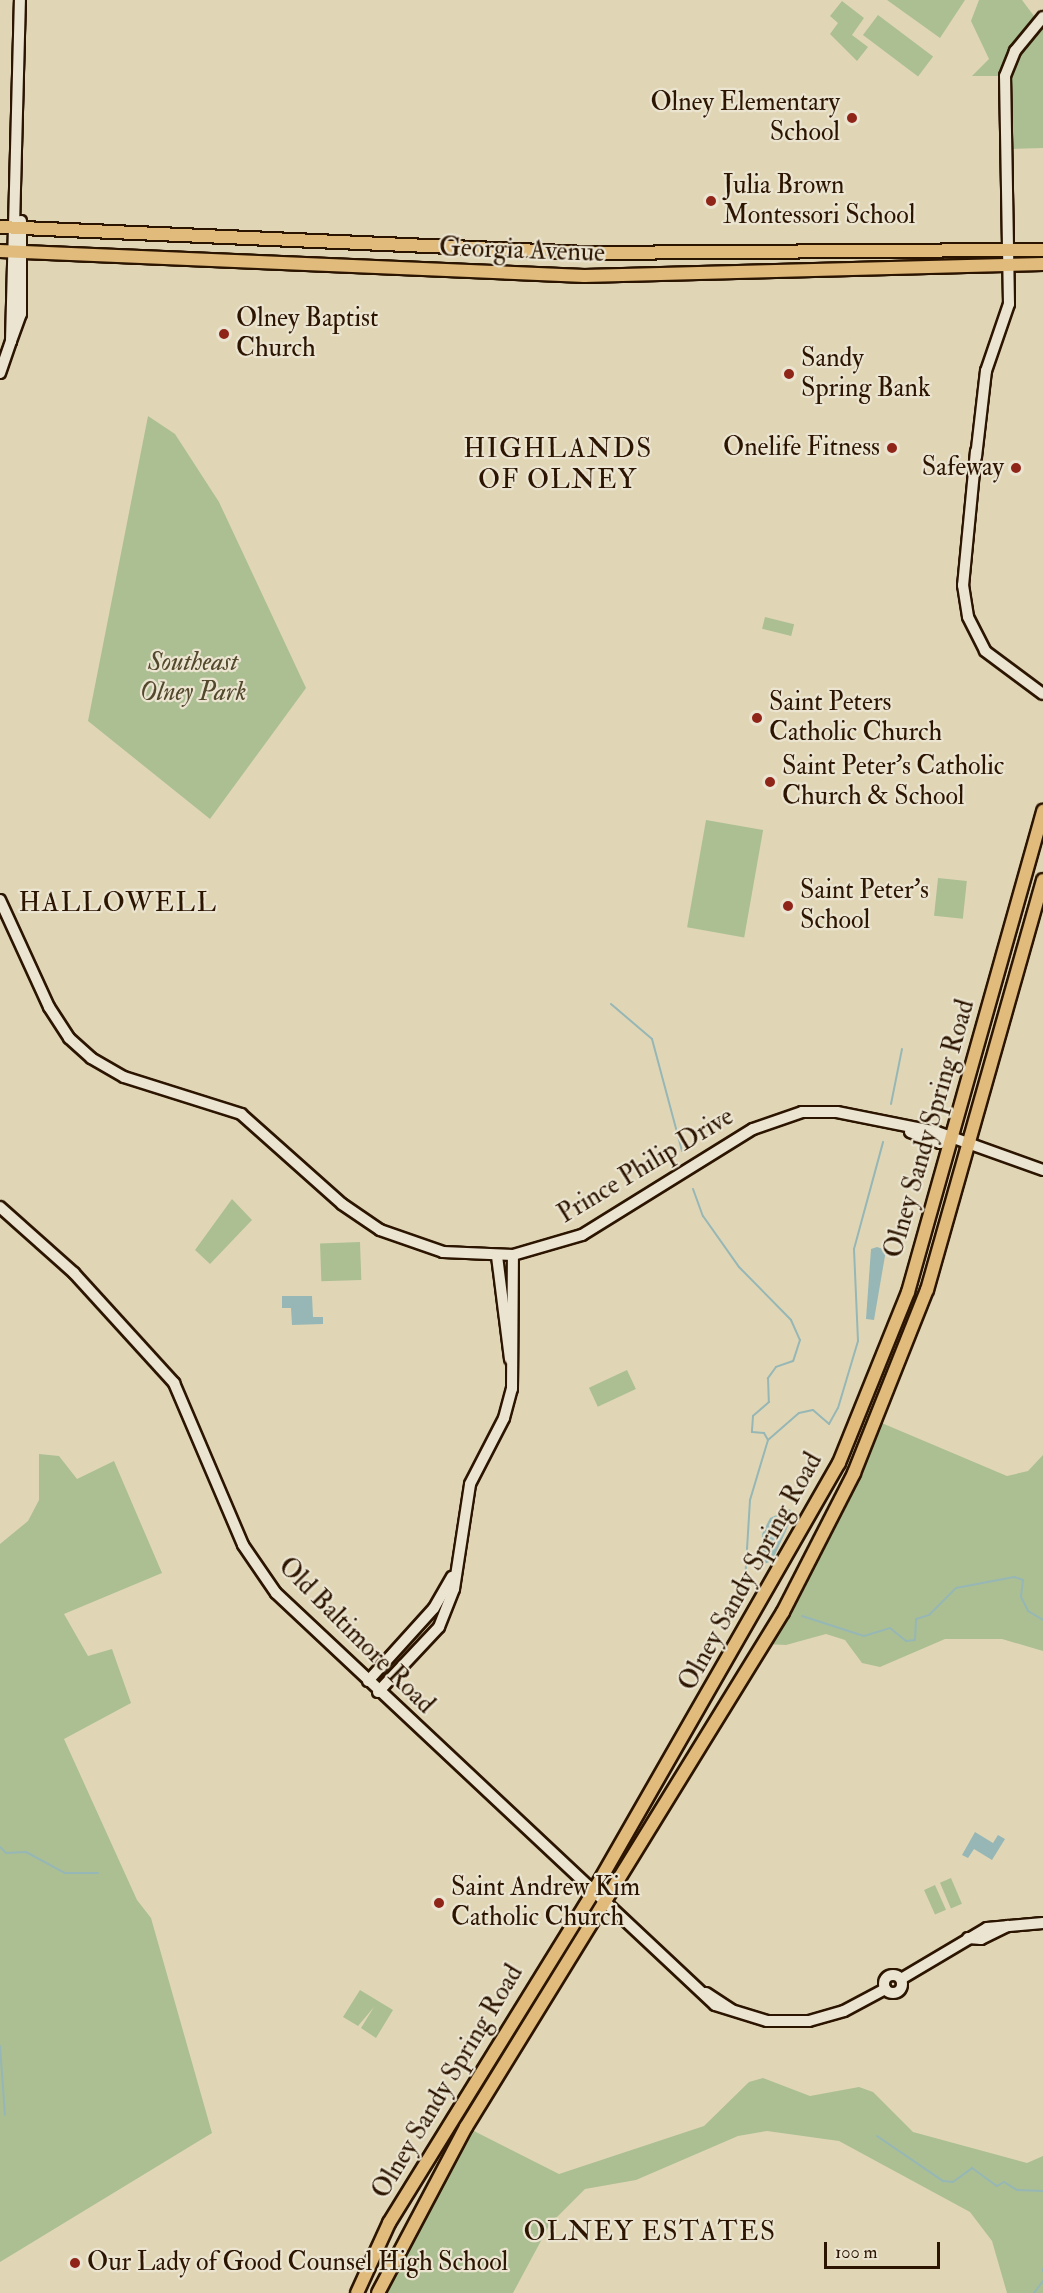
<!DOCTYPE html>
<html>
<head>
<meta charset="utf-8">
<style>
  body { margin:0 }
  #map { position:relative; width:1043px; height:2293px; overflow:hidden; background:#e0d6b6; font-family:"IM FELL Double Pica",serif }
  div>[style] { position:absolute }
  .green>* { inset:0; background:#acbf93; transform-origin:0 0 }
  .water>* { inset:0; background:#96b7b5 }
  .stream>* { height:2px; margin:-1px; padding:0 1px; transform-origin:1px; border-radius:1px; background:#96b7b5 }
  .roads { filter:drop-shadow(2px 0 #2c1500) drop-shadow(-2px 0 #2c1500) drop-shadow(0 2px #2c1500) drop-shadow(0 -2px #2c1500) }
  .secondary>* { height:10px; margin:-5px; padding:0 5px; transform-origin:5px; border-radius:5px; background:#ebe4d0 }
  .secondary>.ring { margin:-5px; padding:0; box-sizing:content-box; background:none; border:10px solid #ebe4d0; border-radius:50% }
  .primary>* { height:12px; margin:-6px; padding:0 6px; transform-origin:6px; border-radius:6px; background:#e0bb7b }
  .dots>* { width:16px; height:16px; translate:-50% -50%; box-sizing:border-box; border:3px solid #ebe4d0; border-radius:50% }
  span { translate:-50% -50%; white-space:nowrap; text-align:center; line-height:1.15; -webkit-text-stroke:4.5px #ebe4d0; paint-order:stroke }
  .poi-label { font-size:26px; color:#2c1500 }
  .right { translate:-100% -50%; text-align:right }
  .left { translate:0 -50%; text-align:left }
  .street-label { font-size:26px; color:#2c1500 }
  .park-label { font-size:26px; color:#52482c; font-style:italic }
  .neighbourhood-label { font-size:27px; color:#2c1500; letter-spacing:1.5px }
  .scale { position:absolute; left:824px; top:2242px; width:116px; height:27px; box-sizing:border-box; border:3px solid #2c1500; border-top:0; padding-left:8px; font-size:18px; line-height:21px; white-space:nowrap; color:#2c1500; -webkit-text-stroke:4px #ebe4d0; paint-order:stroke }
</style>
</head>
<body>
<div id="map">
  <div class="green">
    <div style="clip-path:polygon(887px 0,965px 0,940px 38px)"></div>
    <div style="clip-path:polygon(979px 0,1022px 0,1043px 28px,1043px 148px,1006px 149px,1005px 76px,972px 76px,989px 59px,971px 21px)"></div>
    <div style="clip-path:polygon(842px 1px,864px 18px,852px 35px,868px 47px,857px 61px,830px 34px,838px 23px,830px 16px)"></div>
    <div style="left:878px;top:15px;width:69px;height:25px;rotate:37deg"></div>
    <div style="clip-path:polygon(148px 416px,175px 434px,219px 502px,306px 688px,210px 819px,88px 721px)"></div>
    <div style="left:765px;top:617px;width:30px;height:12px;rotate:14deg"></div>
    <div style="left:706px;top:820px;width:58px;height:109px;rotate:10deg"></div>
    <div style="left:938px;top:878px;width:29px;height:38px;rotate:6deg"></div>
    <div style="clip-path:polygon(232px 1199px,252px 1220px,210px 1264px,195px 1250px)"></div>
    <div style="left:360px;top:1242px;width:38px;height:40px;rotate:88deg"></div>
    <div style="left:627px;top:1370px;width:21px;height:42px;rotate:65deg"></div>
    <div style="clip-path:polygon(877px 1421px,1007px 1476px,1028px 1471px,1043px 1455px,1043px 1651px,1002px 1639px,945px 1639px,880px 1667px,862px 1663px,845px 1640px,826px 1634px,786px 1645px,764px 1644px)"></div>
    <div style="clip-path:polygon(39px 1454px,59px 1456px,77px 1479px,114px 1461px,162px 1573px,64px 1614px,88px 1656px,112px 1649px,131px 1703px,64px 1739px,137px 1900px,151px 1918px,212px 2133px,0 2262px,0 1544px,28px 1521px,39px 1500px)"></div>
    <div style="left:951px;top:1878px;width:28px;height:12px;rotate:67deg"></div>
    <div style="left:935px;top:1885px;width:27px;height:12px;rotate:66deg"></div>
    <div style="clip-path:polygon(360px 1990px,393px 2010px,376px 2038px,361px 2028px,374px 2007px,358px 2026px,343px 2017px)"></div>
    <div style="clip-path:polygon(763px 2078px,810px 2096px,859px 2087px,873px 2092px,913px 2132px,1027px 2163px,1043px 2156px,1043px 2293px,1007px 2293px,992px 2241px,970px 2212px,839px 2141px,767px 2131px,738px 2136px,636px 2180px,585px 2189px,550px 2224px,513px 2293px,378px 2293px,466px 2127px,559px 2174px,704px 2126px,749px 2082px)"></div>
  </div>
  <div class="water">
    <div style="clip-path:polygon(877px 1247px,886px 1250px,874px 1320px,866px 1319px,871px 1249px)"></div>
    <div style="clip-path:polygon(282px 1296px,312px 1296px,313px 1317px,323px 1317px,323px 1324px,292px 1325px,291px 1308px,282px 1308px)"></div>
    <div style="clip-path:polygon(790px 1509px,793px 1516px,772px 1561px,761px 1565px,762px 1534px,770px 1518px)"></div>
    <div style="clip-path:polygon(975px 1832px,993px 1843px,998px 1835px,1005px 1839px,992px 1860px,974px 1849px,968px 1858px,962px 1855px)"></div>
  </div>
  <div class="stream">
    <div style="left:611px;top:1004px;width:54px;rotate:40.5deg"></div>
    <div style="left:652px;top:1039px;width:116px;rotate:75deg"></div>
    <div style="left:891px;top:1104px;width:56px;rotate:-78.7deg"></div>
    <div style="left:693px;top:1189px;width:29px;rotate:70deg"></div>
    <div style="left:703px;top:1216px;width:62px;rotate:54.8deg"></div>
    <div style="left:739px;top:1267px;width:74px;rotate:45.5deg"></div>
    <div style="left:791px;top:1320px;width:22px;rotate:66deg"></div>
    <div style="left:800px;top:1340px;width:22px;rotate:108deg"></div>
    <div style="left:793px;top:1361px;width:18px;rotate:161deg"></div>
    <div style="left:776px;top:1367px;width:14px;rotate:126deg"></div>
    <div style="left:768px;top:1378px;width:24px;rotate:88deg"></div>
    <div style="left:769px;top:1402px;width:21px;rotate:139deg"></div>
    <div style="left:753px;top:1416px;width:16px;rotate:94deg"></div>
    <div style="left:752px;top:1432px;width:12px;rotate:5deg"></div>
    <div style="left:764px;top:1433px;width:8px;rotate:60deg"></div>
    <div style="left:768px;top:1440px;width:63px;rotate:106.7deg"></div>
    <div style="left:750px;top:1500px;width:81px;rotate:93.5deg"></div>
    <div style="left:745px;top:1581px;width:37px;rotate:109deg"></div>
    <div style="left:768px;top:1440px;width:41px;rotate:-41.1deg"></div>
    <div style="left:799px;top:1413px;width:14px;rotate:-12deg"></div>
    <div style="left:813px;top:1410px;width:21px;rotate:41deg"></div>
    <div style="left:829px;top:1424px;width:18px;rotate:-61deg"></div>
    <div style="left:838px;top:1408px;width:70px;rotate:-73.4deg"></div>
    <div style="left:858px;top:1341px;width:92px;rotate:-92.5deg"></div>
    <div style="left:854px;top:1249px;width:111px;rotate:-74.8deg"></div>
    <div style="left:802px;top:1616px;width:65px;rotate:17.9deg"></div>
    <div style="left:864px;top:1636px;width:27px;rotate:-17deg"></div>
    <div style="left:890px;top:1628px;width:21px;rotate:39deg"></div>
    <div style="left:906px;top:1641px;width:9px;rotate:-6deg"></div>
    <div style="left:915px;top:1640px;width:21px;rotate:-87deg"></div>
    <div style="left:916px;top:1619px;width:14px;rotate:-17deg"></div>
    <div style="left:929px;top:1615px;width:38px;rotate:-45deg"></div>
    <div style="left:956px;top:1588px;width:59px;rotate:-10.7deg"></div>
    <div style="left:1014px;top:1577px;width:9px;rotate:18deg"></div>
    <div style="left:1023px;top:1580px;width:17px;rotate:97deg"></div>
    <div style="left:1021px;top:1597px;width:16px;rotate:63deg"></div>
    <div style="left:1028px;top:1611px;width:17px;rotate:31deg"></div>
    <div style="left:0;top:1847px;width:8px;rotate:45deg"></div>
    <div style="left:6px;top:1853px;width:20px;rotate:-3deg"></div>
    <div style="left:26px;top:1852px;width:44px;rotate:28.3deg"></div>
    <div style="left:65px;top:1873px;width:33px"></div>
    <div style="left:0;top:2046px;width:69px;rotate:85.9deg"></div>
    <div style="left:877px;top:2136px;width:80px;rotate:34.3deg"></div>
    <div style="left:943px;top:2181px;width:10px;rotate:6deg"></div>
    <div style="left:953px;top:2182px;width:24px;rotate:-36deg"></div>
    <div style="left:972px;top:2168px;width:31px;rotate:36deg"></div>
    <div style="left:997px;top:2186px;width:8px;rotate:-30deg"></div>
    <div style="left:1004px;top:2182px;width:15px;rotate:32deg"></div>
    <div style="left:1017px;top:2190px;width:26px;rotate:2deg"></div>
    <div style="left:1043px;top:2269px;width:2px;rotate:90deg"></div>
    <div style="left:1034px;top:2293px;width:15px;rotate:-53deg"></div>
  </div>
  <div class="roads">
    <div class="secondary">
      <div style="left:11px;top:341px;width:29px;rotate:-70deg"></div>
      <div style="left:21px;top:314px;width:93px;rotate:-90deg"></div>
      <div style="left:0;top:373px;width:34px;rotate:-71deg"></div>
      <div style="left:11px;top:341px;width:341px;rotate:-88.5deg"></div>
      <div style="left:976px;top:451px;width:135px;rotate:95.5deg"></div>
      <div style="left:963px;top:585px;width:32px;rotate:81deg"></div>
      <div style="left:968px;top:617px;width:38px;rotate:63deg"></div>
      <div style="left:985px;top:651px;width:72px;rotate:36.6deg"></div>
      <div style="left:976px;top:457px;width:87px;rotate:-83.4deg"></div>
      <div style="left:986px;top:371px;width:71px;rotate:-71.1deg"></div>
      <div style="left:1009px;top:304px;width:228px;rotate:-91deg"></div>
      <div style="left:1005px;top:76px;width:27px;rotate:-68deg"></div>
      <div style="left:1015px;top:51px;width:44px;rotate:-50.5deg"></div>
      <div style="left:0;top:900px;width:118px;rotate:65.4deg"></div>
      <div style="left:49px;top:1007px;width:37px;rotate:57deg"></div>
      <div style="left:69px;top:1038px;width:30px;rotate:42deg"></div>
      <div style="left:91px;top:1058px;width:38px;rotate:30deg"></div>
      <div style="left:124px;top:1077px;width:123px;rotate:17.5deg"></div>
      <div style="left:241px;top:1114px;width:135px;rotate:41.7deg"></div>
      <div style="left:342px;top:1204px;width:46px;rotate:34.4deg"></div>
      <div style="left:380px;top:1230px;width:67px;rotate:19.2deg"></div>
      <div style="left:443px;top:1252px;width:70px;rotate:2.5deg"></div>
      <div style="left:513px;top:1255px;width:72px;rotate:-16.2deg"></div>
      <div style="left:582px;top:1235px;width:201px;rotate:-31.8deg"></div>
      <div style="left:753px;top:1129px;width:52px;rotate:-19.1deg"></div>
      <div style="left:802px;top:1112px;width:35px"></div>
      <div style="left:837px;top:1112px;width:102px;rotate:11.3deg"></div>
      <div style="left:937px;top:1132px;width:113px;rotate:19.7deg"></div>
      <div style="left:910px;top:1132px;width:32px;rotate:20deg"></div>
      <div style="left:940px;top:1143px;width:10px;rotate:-24deg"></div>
      <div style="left:0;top:1207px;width:99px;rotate:41.7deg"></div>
      <div style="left:74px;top:1273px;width:149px;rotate:47.7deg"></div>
      <div style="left:174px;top:1383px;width:176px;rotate:66.9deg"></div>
      <div style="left:243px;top:1545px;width:58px;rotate:55.5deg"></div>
      <div style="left:276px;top:1593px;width:602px;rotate:43.18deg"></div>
      <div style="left:715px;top:2005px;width:54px;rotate:17.1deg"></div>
      <div style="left:767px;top:2021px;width:42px"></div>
      <div style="left:809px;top:2021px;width:36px;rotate:-16deg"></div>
      <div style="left:844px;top:2011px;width:47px;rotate:-28.2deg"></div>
      <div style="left:497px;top:1256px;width:104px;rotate:82.8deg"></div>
      <div style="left:368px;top:1681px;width:98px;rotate:-47.9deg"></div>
      <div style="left:434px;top:1608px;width:36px;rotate:-60deg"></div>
      <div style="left:378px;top:1692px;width:89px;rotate:-46.8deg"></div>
      <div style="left:439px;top:1627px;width:41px;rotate:-68.5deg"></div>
      <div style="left:454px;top:1589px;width:106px;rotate:-81.3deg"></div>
      <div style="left:470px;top:1484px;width:74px;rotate:-62.7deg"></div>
      <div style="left:504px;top:1418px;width:30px;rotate:-75deg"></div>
      <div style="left:512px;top:1389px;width:134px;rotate:-89.6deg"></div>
      <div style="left:968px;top:1938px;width:13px;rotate:4deg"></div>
      <div style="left:981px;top:1939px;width:30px;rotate:-26deg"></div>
      <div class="ring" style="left:884px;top:1975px;width:8px;height:8px"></div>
      <div style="left:901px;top:1979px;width:100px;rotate:-30.7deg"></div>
      <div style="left:987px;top:1928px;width:56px;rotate:-5.1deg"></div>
      <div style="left:706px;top:1993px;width:30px;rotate:33deg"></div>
    </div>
    <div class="primary">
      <div style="left:0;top:227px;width:586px;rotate:2.54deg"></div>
      <div style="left:585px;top:253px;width:458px;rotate:-0.4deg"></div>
      <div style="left:0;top:251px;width:585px;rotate:2.45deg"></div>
      <div style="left:584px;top:276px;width:459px;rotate:-1.5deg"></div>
      <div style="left:357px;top:2293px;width:77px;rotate:-65.4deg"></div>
      <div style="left:389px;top:2223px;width:387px;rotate:-58.3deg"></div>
      <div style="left:592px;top:1894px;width:497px;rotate:-60.2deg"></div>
      <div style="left:839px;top:1463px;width:184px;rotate:-68deg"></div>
      <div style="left:908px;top:1292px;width:500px;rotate:-74.3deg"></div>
      <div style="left:378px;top:2293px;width:188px;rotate:-62.1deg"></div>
      <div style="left:466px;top:2127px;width:605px;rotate:-58.39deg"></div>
      <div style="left:783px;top:1612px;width:156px;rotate:-62.9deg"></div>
      <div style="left:854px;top:1473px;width:197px;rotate:-68.3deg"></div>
      <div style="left:927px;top:1290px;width:426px;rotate:-74.2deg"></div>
    </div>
  </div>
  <div class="dots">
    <div style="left:852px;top:118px;background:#8f2418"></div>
    <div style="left:711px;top:201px;background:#8f2418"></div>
    <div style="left:224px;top:334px;background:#8f2418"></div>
    <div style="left:789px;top:374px;background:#8f2418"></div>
    <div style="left:892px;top:448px;background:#8f2418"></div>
    <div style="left:1016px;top:468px;background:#8f2418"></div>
    <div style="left:757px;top:718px;background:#8f2418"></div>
    <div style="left:770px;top:782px;background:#8f2418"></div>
    <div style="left:788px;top:906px;background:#8f2418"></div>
    <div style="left:439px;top:1903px;background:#8f2418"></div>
    <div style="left:75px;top:2263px;background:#8f2418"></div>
  </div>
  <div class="poi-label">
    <span class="right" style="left:840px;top:118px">Olney Elementary<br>School</span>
    <span class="left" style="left:723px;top:201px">Julia Brown<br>Montessori School</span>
    <span class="left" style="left:236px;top:334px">Olney Baptist<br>Church</span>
    <span class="left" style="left:801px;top:374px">Sandy<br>Spring Bank</span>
    <span class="right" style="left:880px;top:448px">Onelife Fitness</span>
    <span class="right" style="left:1004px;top:468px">Safeway</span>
    <span class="left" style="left:769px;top:718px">Saint Peters<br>Catholic Church</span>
    <span class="left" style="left:782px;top:782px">Saint Peter's Catholic<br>Church &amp; School</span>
    <span class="left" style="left:800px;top:906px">Saint Peter's<br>School</span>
    <span class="left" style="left:451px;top:1903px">Saint Andrew Kim<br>Catholic Church</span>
    <span class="left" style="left:87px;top:2263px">Our Lady of Good Counsel High School</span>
  </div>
  <div class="street-label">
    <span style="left:522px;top:251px;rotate:2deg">Georgia Avenue</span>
    <span style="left:930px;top:1129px;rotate:-74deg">Olney Sandy Spring Road</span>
    <span style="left:646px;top:1166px;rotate:-31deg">Prince Philip Drive</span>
    <span style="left:751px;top:1572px;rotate:-61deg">Olney Sandy Spring Road</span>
    <span style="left:356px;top:1636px;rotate:45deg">Old Baltimore Road</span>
    <span style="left:448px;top:2082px;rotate:-59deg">Olney Sandy Spring Road</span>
  </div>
  <div class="park-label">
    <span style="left:193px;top:678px">Southeast<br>Olney Park</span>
  </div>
  <div class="neighbourhood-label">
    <span style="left:558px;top:464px">HIGHLANDS<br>OF OLNEY</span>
    <span style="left:118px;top:903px">HALLOWELL</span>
    <span style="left:650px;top:2232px">OLNEY ESTATES</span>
  </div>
  <div class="scale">100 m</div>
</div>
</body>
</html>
